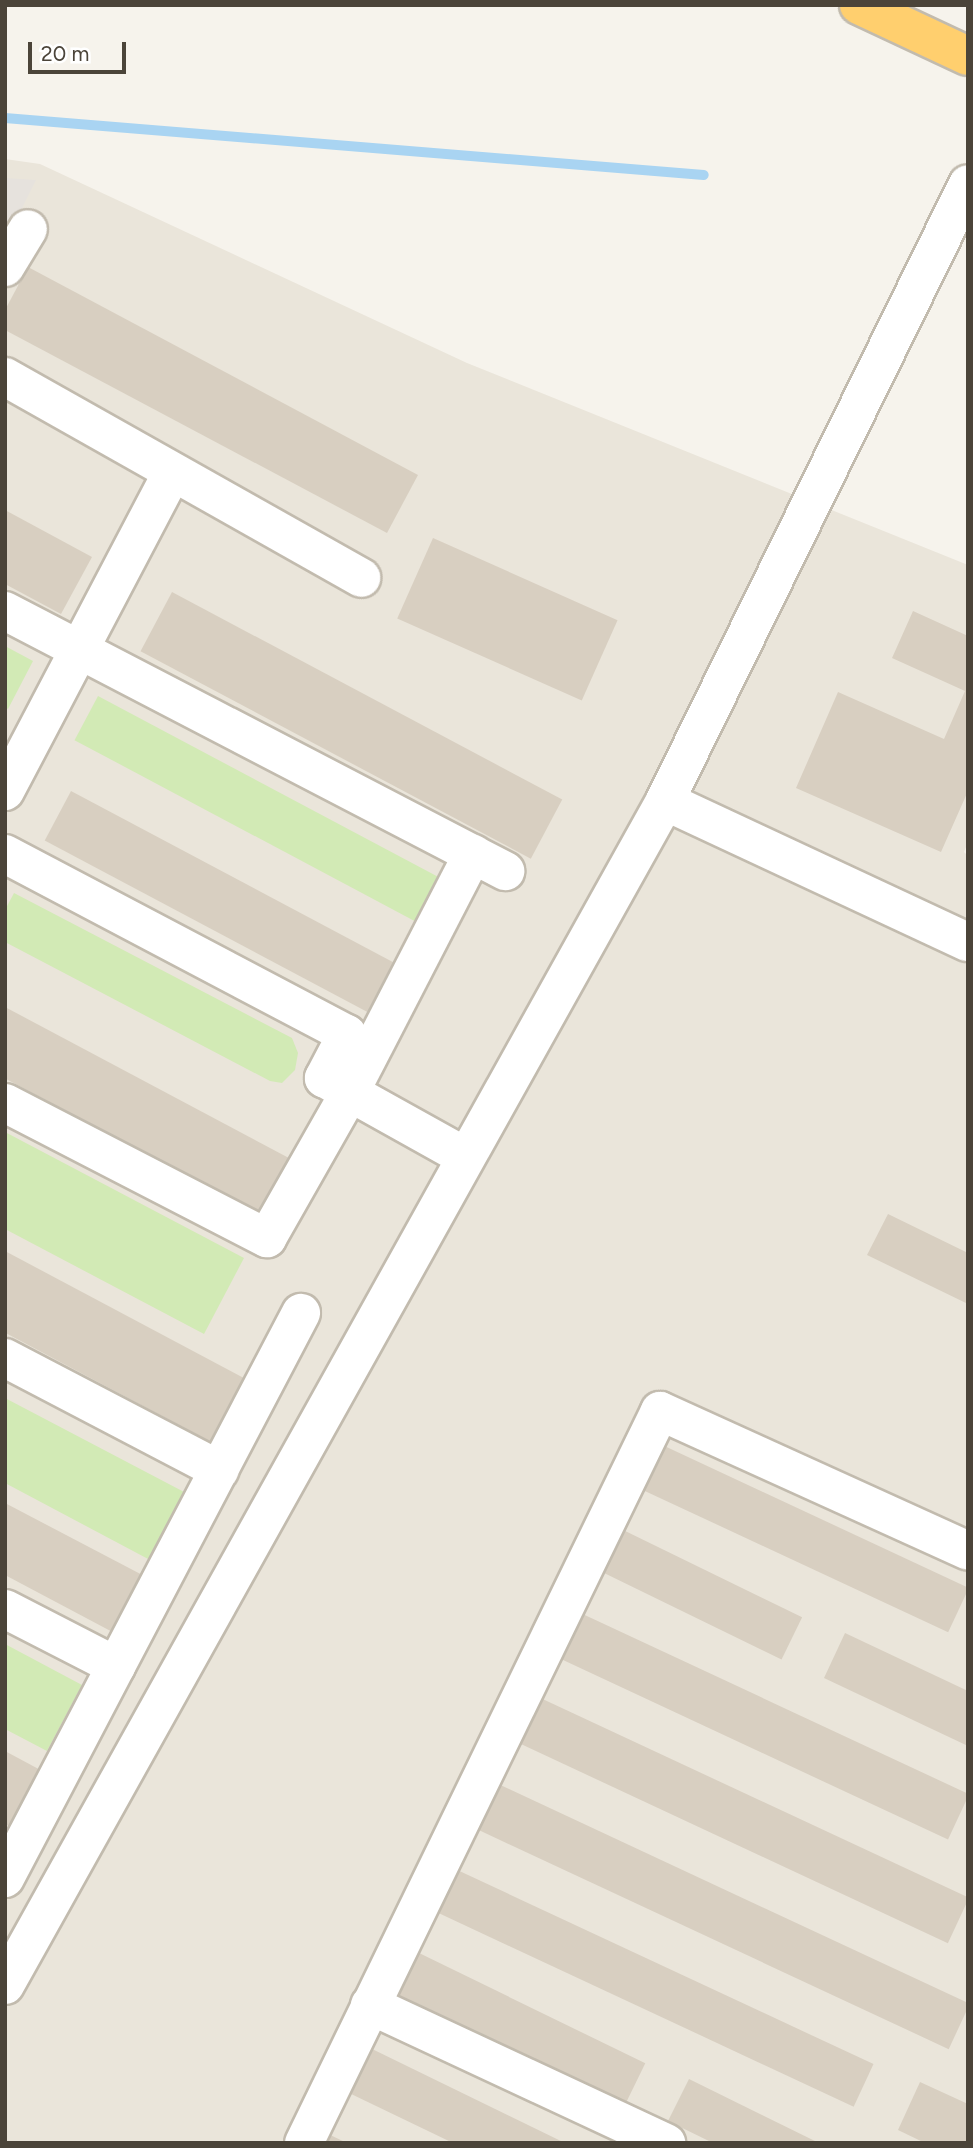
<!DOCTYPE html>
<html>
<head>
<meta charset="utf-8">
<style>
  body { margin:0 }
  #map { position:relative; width:973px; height:2148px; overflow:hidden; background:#f6f3ec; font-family:Figtree,sans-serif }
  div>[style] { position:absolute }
  .residential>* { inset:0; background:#eae5da }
  .industrial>* { inset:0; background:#e6e2dd }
  .green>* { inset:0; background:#d2eab5; transform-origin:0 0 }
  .stream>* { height:10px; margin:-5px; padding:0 5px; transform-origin:5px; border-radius:5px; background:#a9d4f2 }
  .building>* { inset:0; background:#d8cfc1; transform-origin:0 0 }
  .roads { filter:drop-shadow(2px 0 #c2bbae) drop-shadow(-2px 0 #c2bbae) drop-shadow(0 2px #c2bbae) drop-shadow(0 -2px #c2bbae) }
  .minor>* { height:38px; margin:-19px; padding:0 19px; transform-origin:19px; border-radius:19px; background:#fff }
  .highway>* { height:38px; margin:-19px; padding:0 19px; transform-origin:19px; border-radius:19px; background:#ffcf6e }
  span { translate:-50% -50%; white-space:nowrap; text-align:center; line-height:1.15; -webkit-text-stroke:7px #fff; paint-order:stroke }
  .frame { position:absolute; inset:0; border:7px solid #4b4439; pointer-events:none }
  .scale { position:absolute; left:28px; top:42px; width:98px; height:32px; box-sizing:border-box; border:4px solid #4b4439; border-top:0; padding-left:9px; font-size:21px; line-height:24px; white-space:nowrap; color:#4b4439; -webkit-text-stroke:5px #fff; paint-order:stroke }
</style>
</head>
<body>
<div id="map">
  <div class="residential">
    <div style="clip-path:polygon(5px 159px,40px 164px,467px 363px,968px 565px,968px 842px,964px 852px,968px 856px,968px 2143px,5px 2143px)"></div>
  </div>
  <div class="industrial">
    <div style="clip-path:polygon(5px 178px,36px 180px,5px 242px)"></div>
  </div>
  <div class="green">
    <div style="clip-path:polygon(5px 646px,33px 661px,8px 709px,5px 707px)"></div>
    <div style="left:98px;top:696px;width:393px;height:50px;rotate:28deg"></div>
    <div style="clip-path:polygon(14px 893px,292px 1038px,298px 1053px,295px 1070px,282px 1083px,270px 1081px,5px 942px,5px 910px)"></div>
    <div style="clip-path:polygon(5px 1132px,244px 1258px,204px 1334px,5px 1229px)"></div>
    <div style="clip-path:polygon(5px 1398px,186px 1493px,150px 1560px,5px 1483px)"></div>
    <div style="clip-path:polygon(5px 1644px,82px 1685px,47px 1751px,5px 1729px)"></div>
  </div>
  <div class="stream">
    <div style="left:5px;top:118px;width:701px;rotate:4.66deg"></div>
  </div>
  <div class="building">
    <div style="clip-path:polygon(28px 267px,418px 475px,387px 533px,5px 330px,5px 310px)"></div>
    <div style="clip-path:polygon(5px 510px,92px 557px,61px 614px,5px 584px)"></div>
    <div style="left:433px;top:538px;width:202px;height:88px;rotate:24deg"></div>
    <div style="left:172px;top:592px;width:442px;height:67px;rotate:28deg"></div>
    <div style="clip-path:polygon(913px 611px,968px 636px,968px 791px,941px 852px,796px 788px,838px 692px,944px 739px,965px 691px,892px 658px)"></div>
    <div style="left:71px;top:791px;width:374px;height:56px;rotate:28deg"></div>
    <div style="left:5px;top:1007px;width:337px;height:63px;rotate:28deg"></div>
    <div style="clip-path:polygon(888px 1214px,968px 1253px,968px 1304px,867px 1255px)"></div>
    <div style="left:5px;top:1251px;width:287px;height:72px;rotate:28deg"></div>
    <div style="left:658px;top:1443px;width:343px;height:49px;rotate:25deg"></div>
    <div style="clip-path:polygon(5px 1503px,150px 1579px,120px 1636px,5px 1575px)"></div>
    <div style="left:617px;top:1527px;width:206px;height:47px;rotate:26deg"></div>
    <div style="left:574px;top:1610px;width:436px;height:50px;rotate:25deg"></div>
    <div style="clip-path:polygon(845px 1633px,968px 1691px,968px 1746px,824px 1678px)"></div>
    <div style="left:534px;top:1695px;width:480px;height:50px;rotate:25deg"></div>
    <div style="clip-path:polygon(5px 1751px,46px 1773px,16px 1830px,5px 1824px)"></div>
    <div style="left:494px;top:1782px;width:525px;height:50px;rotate:25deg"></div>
    <div style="left:453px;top:1868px;width:464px;height:47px;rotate:25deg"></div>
    <div style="left:417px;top:1952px;width:254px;height:47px;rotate:26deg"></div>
    <div style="clip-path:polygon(368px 2047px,565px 2143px,453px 2143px,347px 2092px)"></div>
    <div style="clip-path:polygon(689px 2079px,819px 2143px,713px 2143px,668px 2121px)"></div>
    <div style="clip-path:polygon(920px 2082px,968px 2104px,968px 2143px,925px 2143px,898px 2130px)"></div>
    <div style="clip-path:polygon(326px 2133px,347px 2143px,322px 2143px)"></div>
  </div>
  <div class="roads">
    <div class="minor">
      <div style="left:5px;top:267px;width:44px;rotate:-58.8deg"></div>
      <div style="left:5px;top:377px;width:409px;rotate:29.4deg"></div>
      <div style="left:5px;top:611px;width:564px;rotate:27.47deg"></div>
      <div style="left:5px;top:791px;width:359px;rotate:-62.3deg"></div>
      <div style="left:665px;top:801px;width:334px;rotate:25deg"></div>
      <div style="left:5px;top:854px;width:386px;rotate:27.8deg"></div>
      <div style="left:347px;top:1034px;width:50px;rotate:117.6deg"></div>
      <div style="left:324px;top:1078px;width:160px;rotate:29.1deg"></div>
      <div style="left:5px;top:1103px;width:295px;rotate:27.3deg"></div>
      <div style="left:267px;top:1238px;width:168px;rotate:-60.4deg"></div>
      <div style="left:350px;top:1092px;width:268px;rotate:-62.7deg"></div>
      <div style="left:5px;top:1358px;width:242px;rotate:27.6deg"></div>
      <div style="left:5px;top:1609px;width:125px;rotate:27.2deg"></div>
      <div style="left:5px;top:1878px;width:638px;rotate:-62.35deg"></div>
      <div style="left:5px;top:1985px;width:1356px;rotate:-60.86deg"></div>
      <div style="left:665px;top:801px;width:687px;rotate:-63.84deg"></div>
      <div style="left:370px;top:2005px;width:327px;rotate:25deg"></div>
      <div style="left:304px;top:2143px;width:814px;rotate:-64.06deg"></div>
      <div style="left:660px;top:1411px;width:338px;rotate:24.4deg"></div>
    </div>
    <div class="highway">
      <div style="left:859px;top:5px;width:120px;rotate:25.1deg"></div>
    </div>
  </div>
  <div class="frame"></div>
  <div class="scale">20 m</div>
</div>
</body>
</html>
